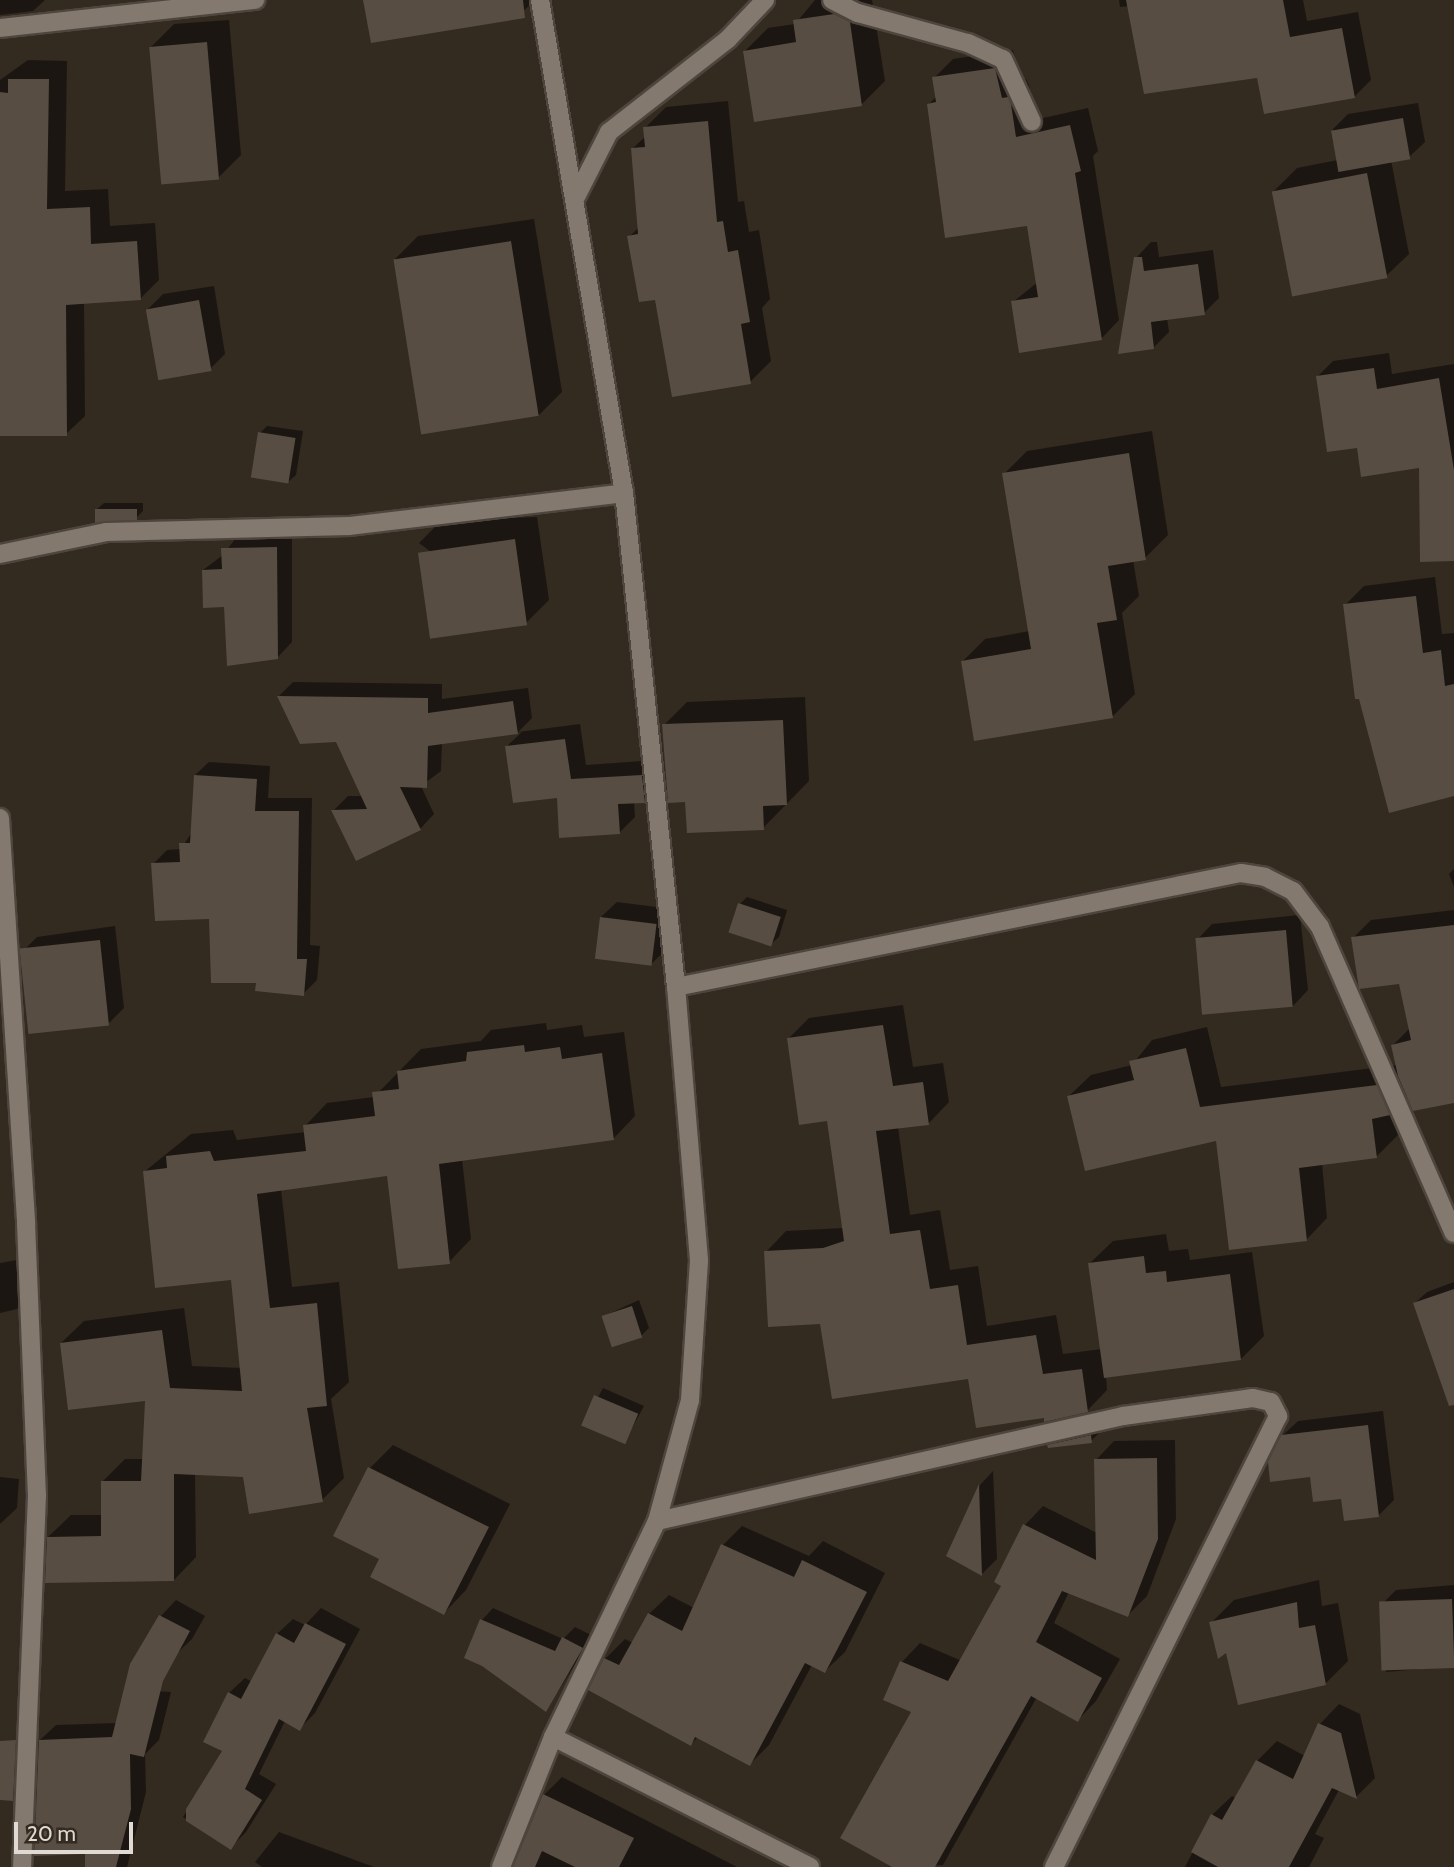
<!DOCTYPE html>
<html>
<head>
<meta charset="utf-8">
<style>
  body { margin:0 }
  #map { position:relative; width:1454px; height:1867px; overflow:hidden; background:#332a20; font-family:Cabin,sans-serif }
  div>[style] { position:absolute }
  .shadow>* { inset:0; background:#0007 }
  .building>* { inset:0; background:#574d42; transform-origin:0 0 }
  .roads { filter:drop-shadow(2px 0 #4e463e) drop-shadow(-2px 0 #4e463e) drop-shadow(0 2px #4e463e) drop-shadow(0 -2px #4e463e) }
  .minor>* { height:18px; margin:-9px; padding:0 9px; transform-origin:9px; border-radius:9px; background:#84796e }
  span { translate:-50% -50%; white-space:nowrap; text-align:center; line-height:1.15; -webkit-text-stroke:5px #332a20; paint-order:stroke }
  .scale { position:absolute; left:14px; top:1822px; width:119px; height:32px; box-sizing:border-box; border:4px solid #e0dad4; border-top:0; padding-left:9px; font-size:21px; line-height:24px; white-space:nowrap; color:#e0dad4; -webkit-text-stroke:5px #332a20; paint-order:stroke }
</style>
</head>
<body>
<div id="map">
  <div class="shadow">
    <div style="clip-path:polygon(0 0,45px 0,33px 11px,0 15px)"></div>
    <div style="clip-path:polygon(365px 0,535px 0,517px 17px)"></div>
    <div style="clip-path:polygon(815px 0,872px 0,885px 81px,862px 104px,745px 51px,768px 28px,795px 24px)"></div>
    <div style="clip-path:polygon(1119px 0,1303px 0,1307px 21px,1358px 12px,1371px 80px,1354px 97px,1259px 76px,1129px 6px,1120px 7px)"></div>
    <div style="clip-path:polygon(229px 20px,241px 155px,218px 178px,151px 47px,174px 24px)"></div>
    <div style="clip-path:polygon(1013px 50px,1020px 80px,1026px 79px,1029px 85px,1034px 120px,1088px 108px,1098px 151px,1093px 156px,1119px 320px,1101px 339px,1013px 302px,1038px 282px,1029px 224px,929px 104px,937px 96px,934px 78px,953px 59px)"></div>
    <div style="clip-path:polygon(28px 60px,67px 61px,65px 191px,108px 189px,110px 226px,155px 223px,159px 280px,140px 299px,84px 302px,85px 416px,66px 434px,0 435px,0 80px)"></div>
    <div style="clip-path:polygon(728px 101px,738px 202px,744px 201px,749px 232px,759px 230px,770px 299px,762px 308px,771px 361px,750px 382px,657px 298px,629px 237px,639px 227px,632px 149px,646px 136px,645px 128px,666px 107px)"></div>
    <div style="clip-path:polygon(1418px 103px,1425px 142px,1409px 157px,1391px 160px,1409px 254px,1386px 276px,1274px 191px,1297px 168px,1338px 160px,1333px 129px,1348px 114px)"></div>
    <div style="clip-path:polygon(534px 219px,562px 392px,539px 415px,395px 259px,418px 236px)"></div>
    <div style="clip-path:polygon(1151px 242px,1157px 242px,1159px 257px,1213px 250px,1219px 298px,1204px 313px,1167px 318px,1169px 332px,1154px 347px,1136px 258px)"></div>
    <div style="clip-path:polygon(214px 286px,225px 354px,210px 369px,148px 309px,163px 294px)"></div>
    <div style="clip-path:polygon(1389px 353px,1392px 374px,1454px 364px,1454px 560px,1421px 466px,1358px 446px,1318px 376px,1333px 361px)"></div>
    <div style="clip-path:polygon(267px 426px,303px 431px,296px 475px,288px 482px,260px 433px)"></div>
    <div style="clip-path:polygon(1152px 431px,1168px 535px,1145px 558px,1133px 560px,1139px 596px,1122px 613px,1135px 694px,1112px 717px,962px 662px,985px 639px,1030px 631px,1004px 474px,1027px 451px)"></div>
    <div style="clip-path:polygon(104px 503px,143px 503px,143px 511px,136px 518px,96px 510px)"></div>
    <div style="clip-path:polygon(537px 517px,549px 600px,526px 623px,419px 543px,442px 520px)"></div>
    <div style="clip-path:polygon(292px 532px,292px 642px,277px 658px,226px 605px,203px 570px,223px 555px,239px 534px)"></div>
    <div style="clip-path:polygon(1435px 577px,1442px 634px,1454px 633px,1454px 794px,1345px 605px,1364px 586px)"></div>
    <div style="clip-path:polygon(293px 682px,442px 684px,442px 699px,528px 688px,532px 718px,518px 732px,580px 724px,586px 765px,657px 760px,660px 786px,644px 802px,634px 802px,635px 817px,619px 833px,558px 796px,507px 746px,522px 732px,442px 742px,441px 771px,421px 786px,434px 814px,420px 829px,334px 810px,348px 796px,363px 796px,337px 740px,301px 742px,279px 696px)"></div>
    <div style="clip-path:polygon(805px 697px,809px 781px,763px 828px,687px 800px,664px 725px,687px 702px)"></div>
    <div style="clip-path:polygon(209px 762px,270px 766px,268px 798px,312px 798px,310px 945px,320px 946px,317px 980px,303px 994px,258px 981px,211px 917px,153px 864px,167px 850px,181px 849px,192px 832px,195px 775px)"></div>
    <div style="clip-path:polygon(1454px 869px,1454px 887px,1449px 874px)"></div>
    <div style="clip-path:polygon(747px 897px,787px 910px,779px 937px,771px 944px,740px 904px)"></div>
    <div style="clip-path:polygon(617px 902px,672px 909px,667px 949px,651px 964px,601px 917px)"></div>
    <div style="clip-path:polygon(1454px 910px,1454px 1101px,1408px 1095px,1394px 1108px,1398px 1135px,1377px 1156px,1322px 1163px,1327px 1218px,1306px 1240px,1217px 1139px,1069px 1096px,1091px 1075px,1132px 1065px,1152px 1040px,1207px 1027px,1221px 1087px,1397px 1065px,1393px 1045px,1410px 1028px,1400px 982px,1353px 938px,1371px 920px)"></div>
    <div style="clip-path:polygon(1300px 915px,1308px 990px,1293px 1006px,1197px 940px,1212px 924px)"></div>
    <div style="clip-path:polygon(115px 926px,124px 1008px,108px 1024px,22px 952px,37px 937px)"></div>
    <div style="clip-path:polygon(903px 1005px,913px 1067px,943px 1063px,949px 1102px,929px 1123px,898px 1127px,910px 1215px,940px 1210px,950px 1270px,978px 1266px,987px 1326px,1056px 1315px,1063px 1354px,1102px 1349px,1090px 1263px,1113px 1241px,1166px 1234px,1169px 1251px,1188px 1249px,1190px 1260px,1252px 1252px,1264px 1336px,1241px 1359px,1106px 1376px,1107px 1390px,1087px 1411px,1045px 1416px,969px 1377px,822px 1323px,766px 1252px,786px 1231px,843px 1228px,828px 1120px,789px 1038px,809px 1018px)"></div>
    <div style="clip-path:polygon(546px 1023px,547px 1030px,582px 1025px,584px 1037px,624px 1032px,635px 1116px,613px 1139px,462px 1159px,471px 1239px,449px 1262px,388px 1174px,281px 1189px,292px 1287px,339px 1282px,349px 1382px,331px 1399px,344px 1478px,322px 1500px,244px 1476px,195px 1473px,196px 1557px,174px 1580px,48px 1537px,71px 1515px,103px 1515px,102px 1482px,125px 1459px,144px 1459px,147px 1399px,61px 1343px,84px 1321px,184px 1308px,192px 1366px,242px 1368px,232px 1278px,144px 1172px,191px 1134px,233px 1130px,237px 1140px,306px 1132px,305px 1126px,327px 1103px,374px 1097px,421px 1049px,481px 1041px,491px 1030px)"></div>
    <div style="clip-path:polygon(23px 1259px,25px 1302px,17px 1309px,0 1313px,0 1263px)"></div>
    <div style="clip-path:polygon(1454px 1282px,1454px 1363px,1415px 1303px,1427px 1292px)"></div>
    <div style="clip-path:polygon(639px 1300px,649px 1328px,641px 1336px,604px 1316px)"></div>
    <div style="clip-path:polygon(603px 1388px,644px 1406px,625px 1441px,584px 1424px)"></div>
    <div style="clip-path:polygon(1383px 1411px,1394px 1500px,1379px 1515px,1311px 1475px,1282px 1436px,1298px 1421px)"></div>
    <div style="clip-path:polygon(1107px 1425px,1091px 1441px,1052px 1443px,1064px 1430px)"></div>
    <div style="clip-path:polygon(1175px 1440px,1176px 1519px,1147px 1596px,1128px 1615px,1069px 1592px,1054px 1623px,1120px 1659px,1096px 1701px,1078px 1720px,1037px 1697px,943px 1865px,896px 1867px,914px 1711px,902px 1662px,920px 1643px,962px 1661px,1003px 1586px,1025px 1525px,1043px 1506px,1097px 1533px,1096px 1460px,1114px 1441px)"></div>
    <div style="clip-path:polygon(393px 1445px,510px 1504px,466px 1590px,444px 1613px,382px 1559px,335px 1536px,370px 1468px)"></div>
    <div style="clip-path:polygon(993px 1471px,997px 1559px,982px 1574px,949px 1555px,980px 1485px)"></div>
    <div style="clip-path:polygon(0 1477px,19px 1479px,17px 1508px,0 1524px)"></div>
    <div style="clip-path:polygon(742px 1526px,809px 1556px,823px 1541px,885px 1573px,845px 1652px,825px 1671px,812px 1665px,769px 1745px,750px 1764px,698px 1737px,691px 1744px,605px 1659px,625px 1639px,633px 1643px,649px 1614px,669px 1595px,694px 1608px,723px 1545px)"></div>
    <div style="clip-path:polygon(1319px 1580px,1322px 1606px,1338px 1603px,1348px 1661px,1325px 1684px,1227px 1651px,1211px 1623px,1234px 1600px)"></div>
    <div style="clip-path:polygon(1454px 1585px,1454px 1666px,1386px 1672px,1381px 1605px,1396px 1590px)"></div>
    <div style="clip-path:polygon(176px 1600px,205px 1616px,192px 1639px,176px 1654px,142px 1651px,161px 1616px)"></div>
    <div style="clip-path:polygon(321px 1608px,360px 1629px,315px 1713px,300px 1728px,285px 1721px,259px 1774px,276px 1784px,246px 1832px,231px 1847px,183px 1817px,224px 1750px,229px 1693px,245px 1678px,252px 1682px,277px 1634px,293px 1619px,305px 1625px)"></div>
    <div style="clip-path:polygon(493px 1608px,563px 1639px,575px 1627px,593px 1636px,546px 1710px,483px 1664px,482px 1620px)"></div>
    <div style="clip-path:polygon(137px 1690px,171px 1692px,159px 1740px,145px 1754px,146px 1792px,127px 1867px,87px 1867px,87px 1853px,40px 1740px,56px 1725px,117px 1723px)"></div>
    <div style="clip-path:polygon(1339px 1704px,1360px 1714px,1375px 1778px,1356px 1797px,1339px 1790px,1315px 1834px,1324px 1838px,1309px 1867px,1185px 1867px,1212px 1815px,1232px 1796px,1236px 1798px,1257px 1761px,1277px 1741px,1305px 1756px,1320px 1724px)"></div>
    <div style="clip-path:polygon(562px 1777px,737px 1867px,515px 1867px,544px 1795px)"></div>
    <div style="clip-path:polygon(279px 1832px,374px 1867px,262px 1867px,255px 1862px)"></div>
  </div>
  <div class="building">
    <div style="clip-path:polygon(363px 0,523px 0,525px 18px,371px 43px)"></div>
    <div style="clip-path:polygon(1126px 0,1283px 0,1290px 37px,1342px 28px,1355px 98px,1264px 114px,1257px 78px,1144px 94px)"></div>
    <div style="clip-path:polygon(834px 14px,850px 22px,862px 106px,754px 122px,743px 51px,796px 42px,793px 20px)"></div>
    <div style="left:207px;top:42px;width:138px;height:58px;rotate:85deg"></div>
    <div style="clip-path:polygon(995px 68px,1002px 98px,1008px 97px,1011px 104px,1016px 137px,1070px 125px,1081px 171px,1075px 173px,1102px 340px,1019px 353px,1011px 301px,1038px 297px,1027px 226px,945px 238px,927px 104px,936px 102px,932px 77px)"></div>
    <div style="clip-path:polygon(8px 79px,49px 79px,47px 209px,90px 207px,91px 244px,137px 241px,141px 300px,66px 305px,67px 436px,0 436px,0 92px,8px 93px)"></div>
    <div style="left:1403px;top:118px;width:42px;height:73px;rotate:80deg"></div>
    <div style="clip-path:polygon(708px 121px,717px 222px,723px 221px,728px 252px,738px 250px,750px 322px,741px 324px,751px 384px,672px 397px,655px 300px,639px 302px,627px 236px,638px 234px,631px 148px,645px 147px,643px 127px)"></div>
    <div style="left:1367px;top:173px;width:107px;height:97px;rotate:79deg"></div>
    <div style="left:511px;top:241px;width:177px;height:119px;rotate:81deg"></div>
    <div style="clip-path:polygon(1134px 257px,1142px 257px,1144px 271px,1198px 264px,1205px 315px,1151px 322px,1154px 349px,1118px 354px)"></div>
    <div style="left:199px;top:300px;width:72px;height:54px;rotate:80deg"></div>
    <div style="clip-path:polygon(1374px 368px,1377px 389px,1439px 378px,1454px 470px,1454px 561px,1420px 562px,1419px 468px,1361px 477px,1357px 448px,1327px 452px,1316px 376px)"></div>
    <div style="left:258px;top:432px;width:38px;height:46px;rotate:9deg"></div>
    <div style="clip-path:polygon(1129px 453px,1146px 560px,1108px 566px,1117px 620px,1097px 623px,1113px 718px,974px 741px,961px 661px,1031px 649px,1002px 473px)"></div>
    <div style="clip-path:polygon(95px 509px,137px 509px,137px 520px,95px 523px)"></div>
    <div style="left:515px;top:539px;width:87px;height:98px;rotate:82deg"></div>
    <div style="clip-path:polygon(277px 547px,278px 659px,227px 666px,224px 607px,203px 608px,202px 570px,222px 569px,221px 548px)"></div>
    <div style="clip-path:polygon(1416px 596px,1423px 653px,1441px 650px,1445px 686px,1454px 684px,1454px 796px,1389px 813px,1359px 699px,1355px 699px,1343px 604px)"></div>
    <div style="clip-path:polygon(277px 696px,428px 698px,428px 713px,513px 701px,518px 734px,428px 746px,427px 788px,400px 787px,421px 830px,356px 861px,331px 810px,367px 809px,336px 742px,300px 744px)"></div>
    <div style="clip-path:polygon(783px 720px,787px 805px,763px 806px,764px 830px,687px 833px,685px 802px,668px 803px,662px 724px)"></div>
    <div style="clip-path:polygon(565px 739px,571px 779px,642px 775px,645px 803px,618px 804px,620px 834px,559px 838px,557px 798px,513px 803px,505px 746px)"></div>
    <div style="clip-path:polygon(194px 775px,257px 779px,255px 811px,299px 811px,297px 959px,307px 959px,304px 996px,255px 991px,256px 983px,211px 983px,209px 919px,155px 921px,151px 863px,180px 862px,179px 843px,190px 843px)"></div>
    <div style="left:738px;top:903px;width:45px;height:31px;rotate:18deg"></div>
    <div style="left:600px;top:917px;width:57px;height:42px;rotate:7deg"></div>
    <div style="clip-path:polygon(1454px 925px,1454px 1103px,1413px 1111px,1398px 1076px,1391px 1045px,1411px 1040px,1399px 984px,1359px 989px,1351px 937px)"></div>
    <div style="left:1286px;top:930px;width:77px;height:91px;rotate:85deg"></div>
    <div style="left:100px;top:940px;width:86px;height:81px;rotate:84deg"></div>
    <div style="clip-path:polygon(883px 1025px,893px 1086px,923px 1082px,929px 1125px,876px 1131px,890px 1234px,920px 1230px,930px 1289px,958px 1285px,967px 1345px,1036px 1335px,1043px 1374px,1082px 1369px,1088px 1412px,1044px 1422px,1044px 1418px,976px 1428px,968px 1379px,832px 1399px,820px 1324px,768px 1327px,764px 1251px,823px 1248px,844px 1241px,827px 1121px,799px 1125px,787px 1038px)"></div>
    <div style="clip-path:polygon(524px 1045px,525px 1052px,560px 1047px,562px 1059px,602px 1053px,614px 1140px,439px 1164px,450px 1264px,398px 1269px,387px 1176px,257px 1194px,270px 1308px,317px 1303px,327px 1406px,307px 1408px,323px 1502px,249px 1514px,243px 1477px,174px 1474px,174px 1581px,45px 1583px,47px 1537px,101px 1536px,101px 1481px,141px 1481px,145px 1401px,68px 1410px,60px 1343px,162px 1330px,170px 1388px,242px 1391px,231px 1280px,155px 1288px,143px 1171px,167px 1168px,166px 1156px,210px 1151px,214px 1161px,306px 1151px,303px 1125px,375px 1116px,372px 1092px,399px 1089px,397px 1071px,466px 1061px,467px 1052px)"></div>
    <div style="clip-path:polygon(1186px 1048px,1200px 1107px,1377px 1085px,1390px 1115px,1372px 1119px,1377px 1158px,1299px 1168px,1307px 1241px,1229px 1250px,1216px 1141px,1085px 1171px,1067px 1096px,1134px 1080px,1129px 1061px)"></div>
    <div style="clip-path:polygon(1144px 1256px,1146px 1273px,1166px 1271px,1167px 1282px,1230px 1274px,1241px 1360px,1104px 1378px,1088px 1263px)"></div>
    <div style="clip-path:polygon(1454px 1289px,1454px 1405px,1449px 1406px,1413px 1303px)"></div>
    <div style="left:632px;top:1306px;width:33px;height:32px;rotate:72deg"></div>
    <div style="left:594px;top:1395px;width:48px;height:33px;rotate:23deg"></div>
    <div style="clip-path:polygon(1368px 1425px,1379px 1517px,1344px 1521px,1341px 1499px,1313px 1502px,1310px 1477px,1270px 1482px,1268px 1462px,1281px 1435px)"></div>
    <div style="clip-path:polygon(1091px 1435px,1092px 1443px,1048px 1448px,1047px 1445px)"></div>
    <div style="clip-path:polygon(1157px 1458px,1158px 1539px,1128px 1617px,1062px 1591px,1036px 1642px,1102px 1678px,1078px 1722px,1031px 1696px,935px 1867px,892px 1867px,840px 1838px,911px 1712px,883px 1700px,900px 1661px,948px 1681px,1001px 1586px,994px 1582px,1023px 1524px,1096px 1560px,1094px 1459px)"></div>
    <div style="clip-path:polygon(368px 1467px,489px 1527px,444px 1615px,370px 1577px,379px 1559px,333px 1536px)"></div>
    <div style="clip-path:polygon(979px 1484px,982px 1576px,946px 1556px)"></div>
    <div style="clip-path:polygon(721px 1544px,794px 1577px,802px 1560px,867px 1592px,825px 1673px,805px 1663px,750px 1766px,695px 1737px,691px 1746px,588px 1690px,604px 1658px,619px 1665px,648px 1613px,682px 1631px)"></div>
    <div style="left:1452px;top:1599px;width:69px;height:73px;rotate:88deg"></div>
    <div style="clip-path:polygon(1297px 1602px,1299px 1628px,1315px 1625px,1326px 1685px,1238px 1705px,1226px 1653px,1218px 1659px,1209px 1622px)"></div>
    <div style="clip-path:polygon(159px 1615px,190px 1631px,163px 1681px,144px 1757px,130px 1754px,131px 1809px,116px 1867px,85px 1867px,85px 1854px,34px 1856px,39px 1740px,112px 1737px,130px 1664px)"></div>
    <div style="clip-path:polygon(480px 1619px,555px 1651px,562px 1637px,583px 1648px,546px 1712px,482px 1666px,464px 1658px)"></div>
    <div style="clip-path:polygon(305px 1623px,346px 1644px,300px 1731px,279px 1719px,245px 1789px,262px 1800px,231px 1850px,186px 1821px,186px 1809px,222px 1751px,203px 1742px,228px 1692px,241px 1699px,276px 1633px,294px 1643px)"></div>
    <div style="clip-path:polygon(1318px 1723px,1341px 1733px,1357px 1799px,1332px 1788px,1289px 1867px,1218px 1867px,1191px 1852px,1211px 1814px,1222px 1820px,1256px 1760px,1293px 1779px)"></div>
    <div style="clip-path:polygon(16px 1740px,13px 1801px,0 1800px,0 1741px)"></div>
    <div style="clip-path:polygon(543px 1794px,634px 1838px,619px 1867px,575px 1867px,542px 1851px,535px 1867px,513px 1867px)"></div>
  </div>
  <div class="roads">
    <div class="minor">
      <div style="left:832px;top:0;width:29px;rotate:27deg"></div>
      <div style="left:858px;top:13px;width:114px;rotate:15.3deg"></div>
      <div style="left:968px;top:43px;width:38px;rotate:25deg"></div>
      <div style="left:1003px;top:59px;width:69px;rotate:65.3deg"></div>
      <div style="left:0;top:28px;width:257px;rotate:-6.3deg"></div>
      <div style="left:576px;top:197px;width:73px;rotate:-63.1deg"></div>
      <div style="left:609px;top:132px;width:151px;rotate:-38deg"></div>
      <div style="left:728px;top:39px;width:54px;rotate:-46.5deg"></div>
      <div style="left:0;top:554px;width:108px;rotate:-11.7deg"></div>
      <div style="left:106px;top:532px;width:243px;rotate:-1.4deg"></div>
      <div style="left:349px;top:526px;width:277px;rotate:-6.8deg"></div>
      <div style="left:0;top:818px;width:406px;rotate:86.3deg"></div>
      <div style="left:26px;top:1223px;width:272px;rotate:87.7deg"></div>
      <div style="left:37px;top:1495px;width:372px;rotate:92.3deg"></div>
      <div style="left:676px;top:987px;width:576px;rotate:-11.41deg"></div>
      <div style="left:1241px;top:873px;width:24px;rotate:9deg"></div>
      <div style="left:1265px;top:877px;width:31px;rotate:27deg"></div>
      <div style="left:1293px;top:891px;width:45px;rotate:53.1deg"></div>
      <div style="left:1320px;top:927px;width:334px;rotate:66.4deg"></div>
      <div style="left:657px;top:1521px;width:478px;rotate:-12.7deg"></div>
      <div style="left:1123px;top:1416px;width:131px;rotate:-7.9deg"></div>
      <div style="left:1253px;top:1398px;width:18px;rotate:13deg"></div>
      <div style="left:1271px;top:1402px;width:16px;rotate:63deg"></div>
      <div style="left:1278px;top:1416px;width:504px;rotate:116.41deg"></div>
      <div style="left:553px;top:1737px;width:288px;rotate:26.8deg"></div>
      <div style="left:501px;top:1867px;width:140px;rotate:-68.2deg"></div>
      <div style="left:553px;top:1737px;width:240px;rotate:-64.3deg"></div>
      <div style="left:657px;top:1521px;width:125px;rotate:-74.7deg"></div>
      <div style="left:690px;top:1400px;width:140px;rotate:-86.3deg"></div>
      <div style="left:699px;top:1260px;width:274px;rotate:-94.8deg"></div>
      <div style="left:676px;top:987px;width:497px;rotate:-96deg"></div>
      <div style="left:624px;top:493px;width:500px;rotate:-99.67deg"></div>
    </div>
  </div>
  <div class="scale">20 m</div>
</div>
</body>
</html>
